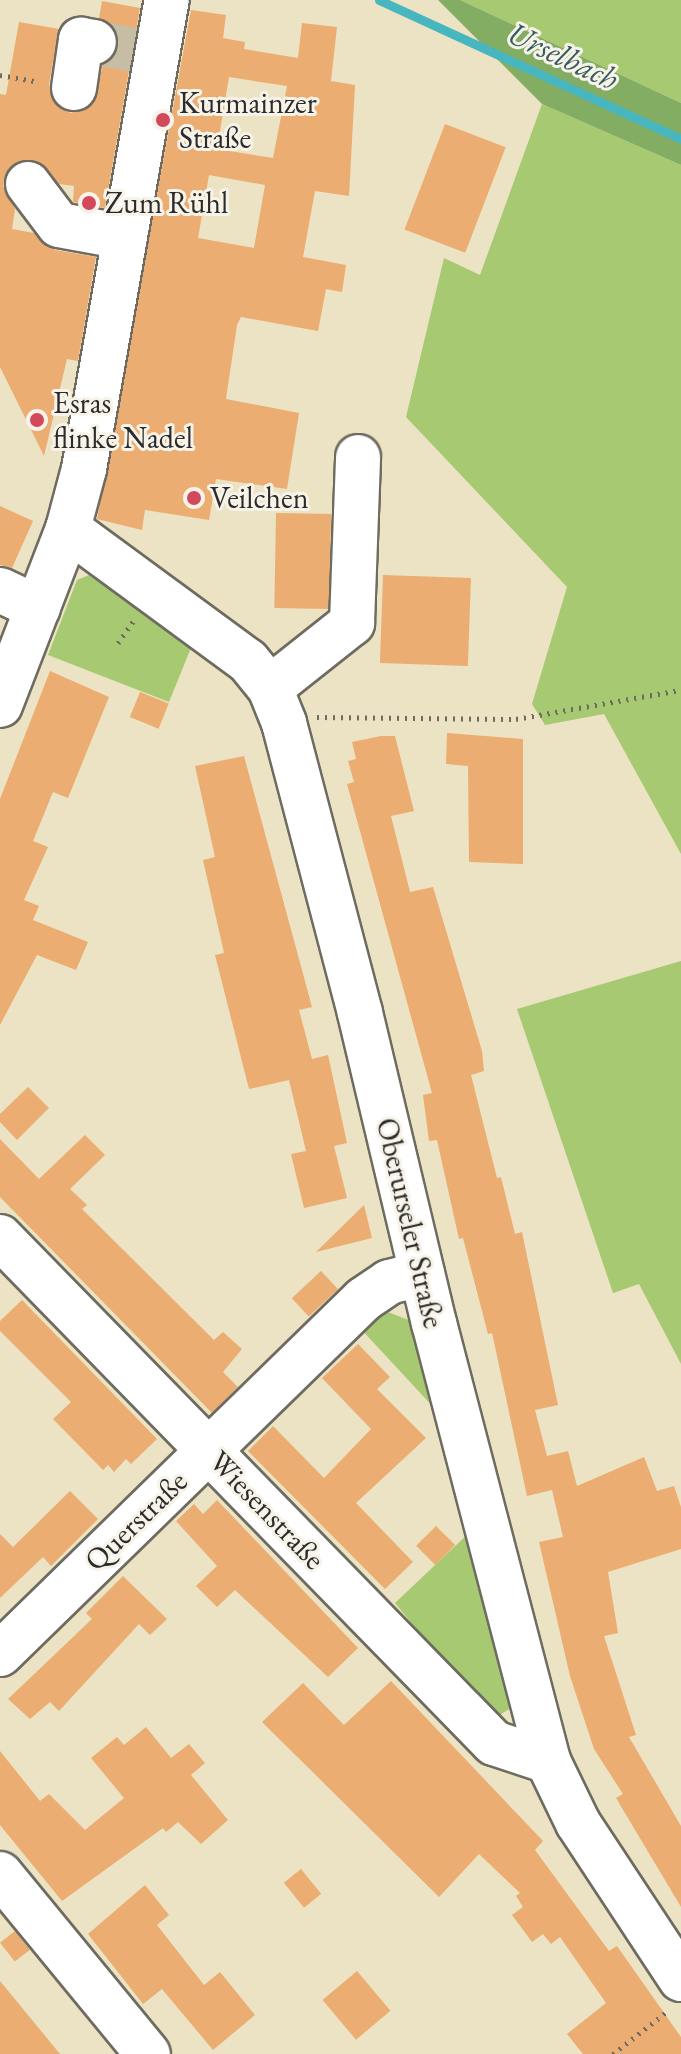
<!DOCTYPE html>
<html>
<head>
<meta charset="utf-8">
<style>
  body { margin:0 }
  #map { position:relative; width:681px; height:2054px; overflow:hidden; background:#ebe3c3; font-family:"EB Garamond",serif }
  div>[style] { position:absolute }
  .green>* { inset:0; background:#a6c972 }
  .forest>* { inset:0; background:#84ad64 }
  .stream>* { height:9px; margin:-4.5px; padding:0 4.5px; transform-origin:4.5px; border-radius:4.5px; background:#47b6be }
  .building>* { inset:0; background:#ebad71; transform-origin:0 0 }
  .minor-tunnel>* { height:44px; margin-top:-22px; transform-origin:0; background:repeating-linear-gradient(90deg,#c5bea5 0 44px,transparent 0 66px) }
  .path>* { height:5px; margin-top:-2.5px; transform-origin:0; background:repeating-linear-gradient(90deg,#6e6b60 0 2px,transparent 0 8px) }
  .roads { filter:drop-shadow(2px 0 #6e6b60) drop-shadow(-2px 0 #6e6b60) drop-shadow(0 2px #6e6b60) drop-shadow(0 -2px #6e6b60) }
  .minor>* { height:44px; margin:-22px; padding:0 22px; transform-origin:22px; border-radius:22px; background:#fff }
  .major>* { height:44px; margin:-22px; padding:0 22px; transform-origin:22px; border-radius:22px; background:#fff }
  .dots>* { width:22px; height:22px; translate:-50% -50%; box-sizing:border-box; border:4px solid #f7f3e8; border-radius:50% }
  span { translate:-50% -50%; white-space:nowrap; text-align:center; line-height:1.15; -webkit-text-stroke:6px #f7f3e8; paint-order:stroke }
  .poi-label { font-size:30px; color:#2b2b2b }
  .left { translate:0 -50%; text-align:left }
  .street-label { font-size:30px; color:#2b2b2b }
  .water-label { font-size:32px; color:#355c5e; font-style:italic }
</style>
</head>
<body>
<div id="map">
  <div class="green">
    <div style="clip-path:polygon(460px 0,681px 0,681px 103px)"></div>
    <div style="clip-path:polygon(542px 104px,681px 165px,681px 854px,604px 714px,545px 725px,532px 704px,567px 587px,406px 417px,444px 258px,480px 275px)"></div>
    <div style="clip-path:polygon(89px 575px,193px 643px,169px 702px,48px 655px,77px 580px)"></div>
    <div style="clip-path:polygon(681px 961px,681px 1364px,639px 1284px,613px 1293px,517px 1009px)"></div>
    <div style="clip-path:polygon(385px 1311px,414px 1322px,436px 1410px,360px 1328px)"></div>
    <div style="clip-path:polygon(470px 1532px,510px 1700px,511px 1708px,498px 1716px,468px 1692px,395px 1603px)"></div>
  </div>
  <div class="forest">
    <div style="clip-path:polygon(438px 0,460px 0,681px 103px,681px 165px,542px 104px)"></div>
  </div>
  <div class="stream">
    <div style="left:379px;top:0;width:332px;rotate:24.7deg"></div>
  </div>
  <div class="building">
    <div style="clip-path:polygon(102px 1px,140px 8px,105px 208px,73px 202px,74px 186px,59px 184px,37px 161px,12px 165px,3px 186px,15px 209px,12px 229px,6px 228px,34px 233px,55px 250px,96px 257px,78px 361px,67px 359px,44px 456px,0 367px,0 94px,6px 95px,19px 22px,59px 29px,49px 84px,58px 107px,71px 113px,93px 104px,103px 65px,119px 45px,117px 32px,99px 18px)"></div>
    <div style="clip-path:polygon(evenodd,191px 10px,226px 15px,223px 38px,245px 42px,244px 49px,298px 58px,302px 23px,337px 27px,331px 81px,355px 85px,349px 196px,315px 191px,303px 257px,346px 265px,342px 292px,326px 289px,318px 331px,241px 317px,237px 325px,226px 399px,299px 413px,287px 489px,216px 479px,209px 520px,145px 510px,142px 530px,97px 519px,191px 10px,229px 77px,287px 86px,273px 158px,217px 149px,229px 77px,191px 10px,209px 175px,265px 185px,254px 248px,198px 238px,209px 175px)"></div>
    <div style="left:445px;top:124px;width:65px;height:113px;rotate:21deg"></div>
    <div style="clip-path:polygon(0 506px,33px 521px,12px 568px,0 565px)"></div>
    <div style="left:276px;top:513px;width:55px;height:95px;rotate:1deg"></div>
    <div style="left:383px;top:575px;width:88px;height:88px;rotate:2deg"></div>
    <div style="clip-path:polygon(50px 671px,109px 697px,68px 798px,53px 792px,33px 841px,48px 847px,24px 900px,39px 906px,33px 920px,88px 942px,76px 970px,37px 955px,0 1025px,0 799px)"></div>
    <div style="left:140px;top:692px;width:31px;height:27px;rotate:22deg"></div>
    <div style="clip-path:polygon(447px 733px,523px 739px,523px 864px,469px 862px,468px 766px,446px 764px)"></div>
    <div style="clip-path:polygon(381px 736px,395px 736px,414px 811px,391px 816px,410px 892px,433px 887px,482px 1051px,484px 1071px,471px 1075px,497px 1178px,501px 1177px,515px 1234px,522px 1232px,558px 1405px,535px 1410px,547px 1456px,568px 1451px,577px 1486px,644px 1457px,657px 1491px,674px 1486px,681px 1507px,681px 1549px,608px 1572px,618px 1633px,604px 1636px,636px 1735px,629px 1737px,681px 1826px,681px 1907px,616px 1798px,623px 1794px,594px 1749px,570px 1676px,539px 1542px,563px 1537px,552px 1490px,527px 1496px,492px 1333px,488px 1334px,463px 1238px,459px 1239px,437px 1140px,429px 1141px,423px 1095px,432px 1093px,347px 784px,354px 782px,348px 761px,356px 759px,352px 742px)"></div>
    <div style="clip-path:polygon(244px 756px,312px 1007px,299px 1010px,312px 1059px,328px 1055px,347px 1143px,334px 1146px,347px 1198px,304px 1208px,291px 1154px,306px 1151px,289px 1080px,249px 1089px,215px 955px,224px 953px,203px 860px,215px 857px,195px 766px)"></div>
    <div style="clip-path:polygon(28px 1087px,49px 1108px,17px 1140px,0 1122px,0 1114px)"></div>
    <div style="clip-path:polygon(85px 1135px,105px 1155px,70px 1189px,87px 1205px,82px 1209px,214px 1340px,223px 1332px,242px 1349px,223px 1372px,238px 1387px,212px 1413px,0 1197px,0 1139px,39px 1179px)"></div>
    <div style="clip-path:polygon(364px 1205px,372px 1238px,316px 1252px)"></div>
    <div style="left:321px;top:1271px;width:25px;height:40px;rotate:47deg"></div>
    <div style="clip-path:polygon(22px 1300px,157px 1439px,131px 1464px,126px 1459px,114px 1472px,108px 1465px,103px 1470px,53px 1419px,71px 1402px,0 1331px,0 1321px)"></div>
    <div style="clip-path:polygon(358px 1344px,390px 1377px,377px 1389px,426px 1438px,356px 1503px,413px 1562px,385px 1589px,248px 1451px,273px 1426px,324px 1478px,371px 1429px,322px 1378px)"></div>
    <div style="clip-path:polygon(70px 1491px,98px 1519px,51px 1566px,43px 1557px,0 1598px,0 1534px,13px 1547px)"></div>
    <div style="clip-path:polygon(217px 1500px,358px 1648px,328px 1677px,235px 1590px,217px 1607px,196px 1586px,217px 1566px,176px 1521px,194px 1504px,203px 1514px)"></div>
    <div style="left:436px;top:1526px;width:27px;height:28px;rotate:45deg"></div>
    <div style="clip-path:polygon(123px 1576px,167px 1619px,150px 1635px,139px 1624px,59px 1711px,50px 1702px,30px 1719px,8px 1699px,92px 1619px,86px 1613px)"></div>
    <div style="clip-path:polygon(391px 1681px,543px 1841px,535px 1850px,609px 1951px,617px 1946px,681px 2037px,681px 2054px,583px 2054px,567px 2034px,606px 2003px,560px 1937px,551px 1944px,543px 1934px,532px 1942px,512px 1915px,523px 1907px,516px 1896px,520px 1893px,479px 1854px,439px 1897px,262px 1722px,303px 1683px,344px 1725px)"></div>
    <div style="clip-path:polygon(146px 1727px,171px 1758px,189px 1744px,205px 1763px,191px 1775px,228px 1820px,201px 1844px,178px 1822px,166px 1832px,163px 1828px,62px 1901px,0 1825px,0 1751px,40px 1801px,49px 1794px,85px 1830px,124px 1798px,91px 1758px,117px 1737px,124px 1745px)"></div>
    <div style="left:301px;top:1869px;width:32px;height:22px;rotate:51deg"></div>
    <div style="clip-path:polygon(145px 1885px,169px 1915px,157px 1925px,204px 1985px,220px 1972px,255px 2015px,213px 2050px,162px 1989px,143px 2004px,88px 1934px)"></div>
    <div style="left:15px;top:1931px;width:24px;height:19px;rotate:52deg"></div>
    <div style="left:357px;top:1971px;width:52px;height:45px;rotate:50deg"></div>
    <div style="clip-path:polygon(0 1981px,60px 2054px,0 2054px)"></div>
  </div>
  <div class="minor-tunnel">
    <div style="left:94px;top:42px;width:41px;rotate:11.3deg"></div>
  </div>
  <div class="path">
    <div style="left:0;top:75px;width:39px;rotate:10deg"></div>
    <div style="left:118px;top:643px;width:29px;rotate:-55deg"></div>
    <div style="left:317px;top:717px;width:199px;rotate:0.6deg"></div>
    <div style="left:516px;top:719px;width:168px;rotate:-10deg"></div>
    <div style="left:613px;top:2054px;width:71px;rotate:-38.2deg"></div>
  </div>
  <div class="roads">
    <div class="minor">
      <div style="left:74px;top:88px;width:49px;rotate:-81.7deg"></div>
      <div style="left:81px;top:40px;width:13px;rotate:9deg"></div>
      <div style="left:28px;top:184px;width:51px;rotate:52.9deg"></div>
      <div style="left:59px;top:225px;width:67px;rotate:10.3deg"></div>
      <div style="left:68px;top:529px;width:223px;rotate:36.3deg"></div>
      <div style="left:248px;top:661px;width:35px;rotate:51deg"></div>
      <div style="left:270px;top:688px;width:38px;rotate:68deg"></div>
      <div style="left:284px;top:723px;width:300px;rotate:75.3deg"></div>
      <div style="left:360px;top:1013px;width:319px;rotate:76.6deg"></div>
      <div style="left:434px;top:1323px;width:453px;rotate:75.4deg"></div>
      <div style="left:548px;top:1761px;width:69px;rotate:64.2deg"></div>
      <div style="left:578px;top:1823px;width:187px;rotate:56.6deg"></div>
      <div style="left:0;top:590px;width:42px;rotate:25.3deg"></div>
      <div style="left:270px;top:688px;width:105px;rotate:-38.4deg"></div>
      <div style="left:352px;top:623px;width:166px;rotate:-87.9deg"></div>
      <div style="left:0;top:1237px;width:707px;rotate:45.69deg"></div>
      <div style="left:494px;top:1743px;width:57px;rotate:18.4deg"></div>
      <div style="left:0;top:1654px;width:508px;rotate:-44.28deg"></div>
      <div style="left:364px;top:1299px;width:30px;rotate:-34deg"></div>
      <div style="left:389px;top:1282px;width:34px;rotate:-14deg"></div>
      <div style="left:0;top:1874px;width:233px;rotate:50.6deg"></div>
    </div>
    <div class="major">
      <div style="left:0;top:705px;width:189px;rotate:-68.9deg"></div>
      <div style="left:68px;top:529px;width:62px;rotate:-75.1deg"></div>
      <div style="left:84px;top:469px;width:476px;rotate:-80deg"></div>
    </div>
  </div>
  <div class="dots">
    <div style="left:163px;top:120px;background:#d1495b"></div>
    <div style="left:89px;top:203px;background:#d1495b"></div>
    <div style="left:37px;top:420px;background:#d1495b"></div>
    <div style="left:194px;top:498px;background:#d1495b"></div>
  </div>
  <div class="poi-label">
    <span class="left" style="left:179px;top:120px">Kurmainzer<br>Straße</span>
    <span class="left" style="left:105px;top:203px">Zum Rühl</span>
    <span class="left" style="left:53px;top:420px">Esras<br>flinke Nadel</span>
    <span class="left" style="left:210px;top:498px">Veilchen</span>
  </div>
  <div class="street-label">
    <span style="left:410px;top:1223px;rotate:77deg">Oberurseler Straße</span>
    <span style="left:267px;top:1510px;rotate:46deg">Wiesenstraße</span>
    <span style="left:136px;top:1521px;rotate:-44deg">Querstraße</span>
  </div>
  <div class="water-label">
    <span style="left:563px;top:56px;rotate:25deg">Urselbach</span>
  </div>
</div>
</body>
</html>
